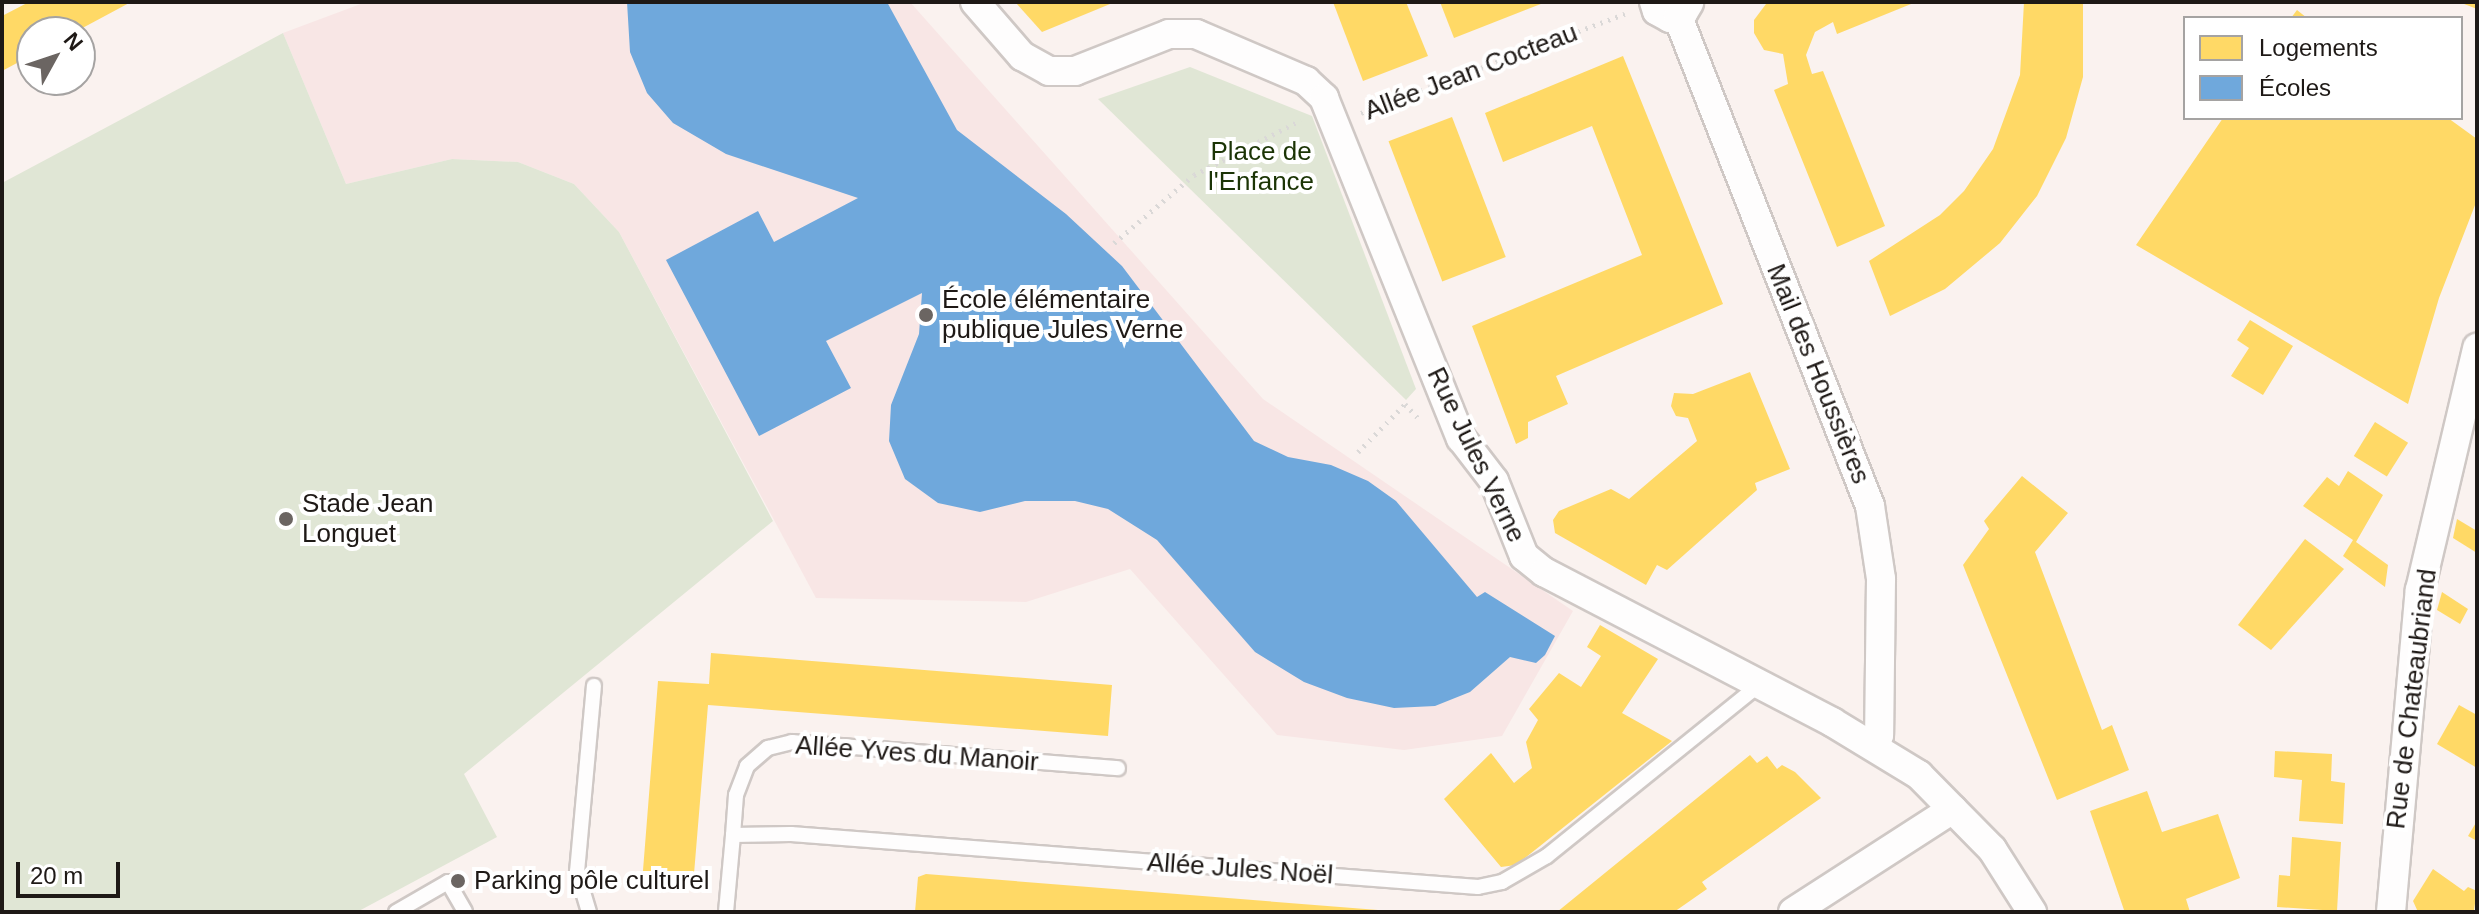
<!DOCTYPE html>
<html>
<head>
<meta charset="utf-8">
<style>
  body { margin:0 }
  #map { position:relative; width:2479px; height:914px; overflow:hidden; background:#faf2ef; font-family:Helvetica,sans-serif }
  div>[style] { position:absolute }
  .education>* { inset:0; background:#f8e6e5 }
  .green>* { inset:0; background:#e0e6d5 }
  .homes>* { inset:0; background:#ffd966; transform-origin:0 0 }
  .schools>* { inset:0; background:#6fa8dc }
  .path>* { height:5px; margin-top:-2.5px; transform-origin:0; background:repeating-linear-gradient(90deg,#dad8d7 0 2px,transparent 0 8px) }
  .roads { filter:drop-shadow(2px 0 #cfc8c5) drop-shadow(-2px 0 #cfc8c5) drop-shadow(0 2px #cfc8c5) drop-shadow(0 -2px #cfc8c5) }
  .service>* { height:14px; margin:-7px; padding:0 7px; transform-origin:7px; border-radius:7px; background:#fefdfd }
  .minor>* { height:28px; margin:-14px; padding:0 14px; transform-origin:14px; border-radius:14px; background:#fefdfd }
  .dots>* { width:22px; height:22px; translate:-50% -50%; box-sizing:border-box; border:4px solid #fff; border-radius:50% }
  span { translate:-50% -50%; white-space:nowrap; text-align:center; line-height:1.15; -webkit-text-stroke:8px #fff; paint-order:stroke }
  .street-label { font-size:26px; color:#1e1916 }
  .park-label { font-size:26px; color:#1b3405 }
  .poi-label { font-size:26px; color:#1e1916 }
  .left { translate:0 -50%; text-align:left }
  .frame { position:absolute; inset:0; border:4px solid #1e1916; pointer-events:none }
  .legend { position:absolute; left:2183px; top:16px; width:280px; height:104px; box-sizing:border-box; background:#fff; border:2px solid #a5a3a2; margin:0; padding:10px 14px; list-style:none; font-size:24px; color:#1e1916 }
  .legend li { display:flex; align-items:center; gap:16px; height:40px }
  .legend b { width:40px; border:2px solid #a5a3a2 }
  .north { position:absolute; left:16px; top:16px; width:80px; height:80px; box-sizing:border-box; background:#fff; border:2px solid #a5a3a2; border-radius:50%; rotate:50deg; font-size:22px; font-weight:700; line-height:32px; text-align:center; color:#1e1916 }
  .north::after { content:''; display:block; margin:auto; width:28px; height:36px; background:#6b6562; clip-path:polygon(50% 0,100% 100%,50% 72%,0 100%) }
  .scale { position:absolute; left:16px; top:862px; width:104px; height:36px; box-sizing:border-box; border:4px solid #1e1916; border-top:0; padding-left:10px; font-size:24px; line-height:28px; white-space:nowrap; color:#1e1916; -webkit-text-stroke:6px #fff; paint-order:stroke }
</style>
</head>
<body>
<div id="map">
  <div class="education">
    <div style="clip-path:polygon(366px 2px,910px 2px,1263px 399px,1573px 611px,1502px 736px,1404px 750px,1277px 735px,1130px 569px,1026px 602px,816px 598px,619px 232px,574px 184px,518px 162px,452px 159px,346px 184px,283px 33px)"></div>
  </div>
  <div class="green">
    <div style="clip-path:polygon(283px 33px,346px 184px,452px 159px,518px 162px,574px 184px,619px 232px,773px 521px,464px 774px,497px 837px,357px 912px,2px 912px,2px 183px)"></div>
    <div style="clip-path:polygon(1190px 67px,1312px 116px,1416px 389px,1406px 400px,1098px 99px)"></div>
  </div>
  <div class="homes">
    <div style="clip-path:polygon(29px 2px,131px 2px,75px 32px,32px 32px,32px 55px,2px 71px,2px 16px)"></div>
    <div style="clip-path:polygon(1015px 2px,1115px 2px,1042px 32px)"></div>
    <div style="clip-path:polygon(1333px 2px,1406px 2px,1428px 56px,1363px 81px)"></div>
    <div style="clip-path:polygon(1440px 2px,1546px 2px,1454px 38px)"></div>
    <div style="clip-path:polygon(1790px 2px,1916px 2px,1837px 34px,1833px 22px,1815px 32px,1806px 55px,1812px 74px,1823px 71px,1885px 226px,1837px 247px,1774px 90px,1788px 84px,1783px 54px,1764px 50px,1754px 33px,1754px 20px,1766px 4px)"></div>
    <div style="clip-path:polygon(2024px 2px,2083px 2px,2083px 77px,2066px 138px,2037px 196px,2000px 243px,1945px 289px,1890px 316px,1869px 261px,1940px 215px,1964px 191px,1993px 149px,2020px 75px)"></div>
    <div style="clip-path:polygon(2459px 2px,2477px 2px,2477px 9px)"></div>
    <div style="clip-path:polygon(2297px 10px,2307px 18px,2291px 18px)"></div>
    <div style="clip-path:polygon(1623px 56px,1723px 304px,1556px 376px,1568px 404px,1528px 422px,1528px 438px,1516px 444px,1472px 326px,1642px 255px,1592px 126px,1503px 162px,1485px 113px)"></div>
    <div style="left:1452px;top:117px;width:150px;height:68px;rotate:69deg"></div>
    <div style="clip-path:polygon(2223px 118px,2448px 118px,2477px 139px,2477px 200px,2439px 298px,2408px 404px,2136px 245px)"></div>
    <div style="clip-path:polygon(2250px 320px,2293px 346px,2263px 395px,2231px 376px,2249px 348px,2237px 340px)"></div>
    <div style="clip-path:polygon(1750px 372px,1790px 469px,1755px 483px,1757px 490px,1667px 570px,1657px 565px,1646px 585px,1555px 533px,1553px 520px,1559px 511px,1611px 489px,1629px 499px,1697px 441px,1688px 418px,1676px 416px,1671px 406px,1674px 393px,1693px 394px)"></div>
    <div style="left:2375px;top:422px;width:39px;height:40px;rotate:32deg"></div>
    <div style="clip-path:polygon(2348px 471px,2383px 495px,2356px 542px,2388px 565px,2385px 587px,2343px 556px,2353px 540px,2303px 506px,2327px 477px,2339px 486px)"></div>
    <div style="clip-path:polygon(2022px 476px,2068px 513px,2035px 552px,2102px 730px,2112px 725px,2129px 770px,2057px 800px,1963px 565px,1989px 529px,1984px 521px)"></div>
    <div style="clip-path:polygon(2457px 519px,2477px 531px,2477px 553px,2453px 538px)"></div>
    <div style="clip-path:polygon(2305px 539px,2344px 569px,2271px 650px,2238px 625px)"></div>
    <div style="clip-path:polygon(2442px 592px,2468px 609px,2460px 624px,2437px 610px)"></div>
    <div style="clip-path:polygon(1600px 625px,1658px 659px,1622px 713px,1672px 741px,1516px 865px,1501px 867px,1444px 799px,1491px 753px,1514px 783px,1532px 768px,1526px 742px,1538px 720px,1529px 709px,1559px 673px,1581px 687px,1601px 656px,1587px 647px)"></div>
    <div style="clip-path:polygon(711px 653px,1112px 685px,1108px 736px,708px 705px,693px 886px,642px 883px,658px 681px,709px 684px)"></div>
    <div style="clip-path:polygon(2459px 705px,2477px 715px,2477px 768px,2437px 744px)"></div>
    <div style="clip-path:polygon(2275px 751px,2332px 754px,2331px 781px,2345px 783px,2343px 824px,2299px 821px,2302px 780px,2274px 777px)"></div>
    <div style="clip-path:polygon(1750px 755px,1757px 763px,1767px 756px,1777px 769px,1782px 765px,1795px 772px,1821px 798px,1702px 882px,1707px 889px,1674px 912px,1557px 912px)"></div>
    <div style="clip-path:polygon(2147px 791px,2162px 832px,2218px 814px,2240px 878px,2186px 899px,2190px 912px,2124px 910px,2090px 811px)"></div>
    <div style="clip-path:polygon(2477px 821px,2477px 841px,2468px 836px)"></div>
    <div style="clip-path:polygon(2292px 837px,2341px 842px,2337px 911px,2277px 907px,2279px 875px,2290px 876px)"></div>
    <div style="clip-path:polygon(2433px 869px,2464px 891px,2468px 887px,2477px 891px,2474px 910px,2418px 912px,2413px 901px)"></div>
    <div style="clip-path:polygon(926px 874px,1378px 910px,1378px 912px,915px 912px,918px 877px)"></div>
  </div>
  <div class="schools">
    <div style="clip-path:polygon(627px 2px,887px 2px,957px 130px,1066px 214px,1122px 266px,1254px 441px,1288px 457px,1331px 465px,1368px 481px,1396px 501px,1477px 597px,1485px 592px,1555px 636px,1545px 655px,1536px 663px,1510px 657px,1470px 692px,1435px 706px,1394px 708px,1347px 698px,1304px 682px,1255px 652px,1157px 540px,1108px 509px,1075px 501px,1025px 501px,980px 512px,938px 503px,905px 479px,889px 441px,891px 405px,919px 334px,922px 293px,826px 341px,851px 388px,759px 436px,666px 260px,758px 211px,774px 242px,858px 198px,726px 154px,673px 123px,647px 93px,630px 52px)"></div>
  </div>
  <div class="path">
    <div style="left:1361px;top:113px;width:282px;rotate:-20.6deg"></div>
    <div style="left:1114px;top:243px;width:105px;rotate:-40.4deg"></div>
    <div style="left:1194px;top:175px;width:120px;rotate:-27.2deg"></div>
    <div style="left:1358px;top:452px;width:67px;rotate:-45.6deg"></div>
    <div style="left:1405px;top:404px;width:21px;rotate:47deg"></div>
  </div>
  <div class="roads">
    <div class="service">
      <div style="left:733px;top:835px;width:40px;rotate:-85.7deg"></div>
      <div style="left:736px;top:795px;width:31px;rotate:-69deg"></div>
      <div style="left:747px;top:766px;width:28px;rotate:-41deg"></div>
      <div style="left:768px;top:748px;width:25px;rotate:-14deg"></div>
      <div style="left:792px;top:742px;width:327px;rotate:4.6deg"></div>
      <div style="left:396px;top:912px;width:60px;rotate:-30deg"></div>
      <div style="left:448px;top:882px;width:34px;rotate:60deg"></div>
      <div style="left:589px;top:912px;width:42px;rotate:-106.7deg"></div>
      <div style="left:577px;top:872px;width:187px;rotate:-84.8deg"></div>
      <div style="left:726px;top:912px;width:77px;rotate:-84.8deg"></div>
      <div style="left:733px;top:835px;width:58px;rotate:-1deg"></div>
      <div style="left:791px;top:834px;width:689px;rotate:4.41deg"></div>
      <div style="left:1478px;top:887px;width:25px;rotate:-12deg"></div>
      <div style="left:1502px;top:882px;width:52px;rotate:-30deg"></div>
      <div style="left:1547px;top:856px;width:271px;rotate:-38.9deg"></div>
    </div>
    <div class="minor">
      <div style="left:975px;top:2px;width:72px;rotate:49deg"></div>
      <div style="left:1022px;top:56px;width:31px;rotate:29deg"></div>
      <div style="left:1049px;top:71px;width:26px"></div>
      <div style="left:1075px;top:71px;width:101px;rotate:-21.5deg"></div>
      <div style="left:1169px;top:34px;width:27px"></div>
      <div style="left:1196px;top:34px;width:120px;rotate:23.1deg"></div>
      <div style="left:1306px;top:81px;width:25px;rotate:43deg"></div>
      <div style="left:1324px;top:98px;width:367px;rotate:68.1deg"></div>
      <div style="left:1461px;top:438px;width:54px;rotate:52.5deg"></div>
      <div style="left:1494px;top:481px;width:81px;rotate:68.2deg"></div>
      <div style="left:1524px;top:556px;width:26px;rotate:39deg"></div>
      <div style="left:1544px;top:572px;width:325px;rotate:27.5deg"></div>
      <div style="left:1832px;top:722px;width:102px;rotate:31.3deg"></div>
      <div style="left:1919px;top:775px;width:104px;rotate:45.4deg"></div>
      <div style="left:1992px;top:849px;width:75px;rotate:57.6deg"></div>
      <div style="left:1654px;top:2px;width:9px;rotate:72deg"></div>
      <div style="left:1657px;top:11px;width:15px;rotate:28deg"></div>
      <div style="left:1670px;top:18px;width:14px;rotate:-21deg"></div>
      <div style="left:1683px;top:13px;width:12px;rotate:-59deg"></div>
      <div style="left:1678px;top:17px;width:525px;rotate:68.56deg"></div>
      <div style="left:1870px;top:506px;width:74px;rotate:81.4deg"></div>
      <div style="left:1881px;top:579px;width:156px;rotate:90.7deg"></div>
      <div style="left:1879px;top:735px;width:12px;rotate:121deg"></div>
      <div style="left:1793px;top:912px;width:190px;rotate:-32.8deg"></div>
      <div style="left:2391px;top:912px;width:323px;rotate:-84.9deg"></div>
      <div style="left:2420px;top:590px;width:249px;rotate:-76.7deg"></div>
    </div>
  </div>
  <div class="dots">
    <div style="left:926px;top:315px;background:#6b6562"></div>
    <div style="left:286px;top:519px;background:#6b6562"></div>
    <div style="left:458px;top:881px;background:#6b6562"></div>
  </div>
  <div class="street-label">
    <span style="left:1471px;top:72px;rotate:-21deg">Allée Jean Cocteau</span>
    <span style="left:1818px;top:374px;rotate:68deg">Mail des Houssières</span>
    <span style="left:1476px;top:455px;rotate:64deg">Rue Jules Verne</span>
    <span style="left:2412px;top:699px;rotate:-83deg">Rue de Chateaubriand</span>
    <span style="left:917px;top:754px;rotate:4deg">Allée Yves du Manoir</span>
    <span style="left:1240px;top:869px;rotate:4deg">Allée Jules Noël</span>
  </div>
  <div class="park-label">
    <span style="left:1261px;top:167px">Place de<br>l'Enfance</span>
  </div>
  <div class="poi-label">
    <span class="left" style="left:942px;top:315px">École élémentaire<br>publique Jules Verne</span>
    <span class="left" style="left:302px;top:519px">Stade Jean<br>Longuet</span>
    <span class="left" style="left:474px;top:881px">Parking pôle culturel</span>
  </div>
  <div class="frame"></div>
  <ul class="legend">
  <li><b style="height:22px;background:#ffd966"></b>Logements</li>
  <li><b style="height:22px;background:#6fa8dc"></b>Écoles</li>
  </ul>
  <div class="north">N</div>
  <div class="scale">20 m</div>
</div>
</body>
</html>
